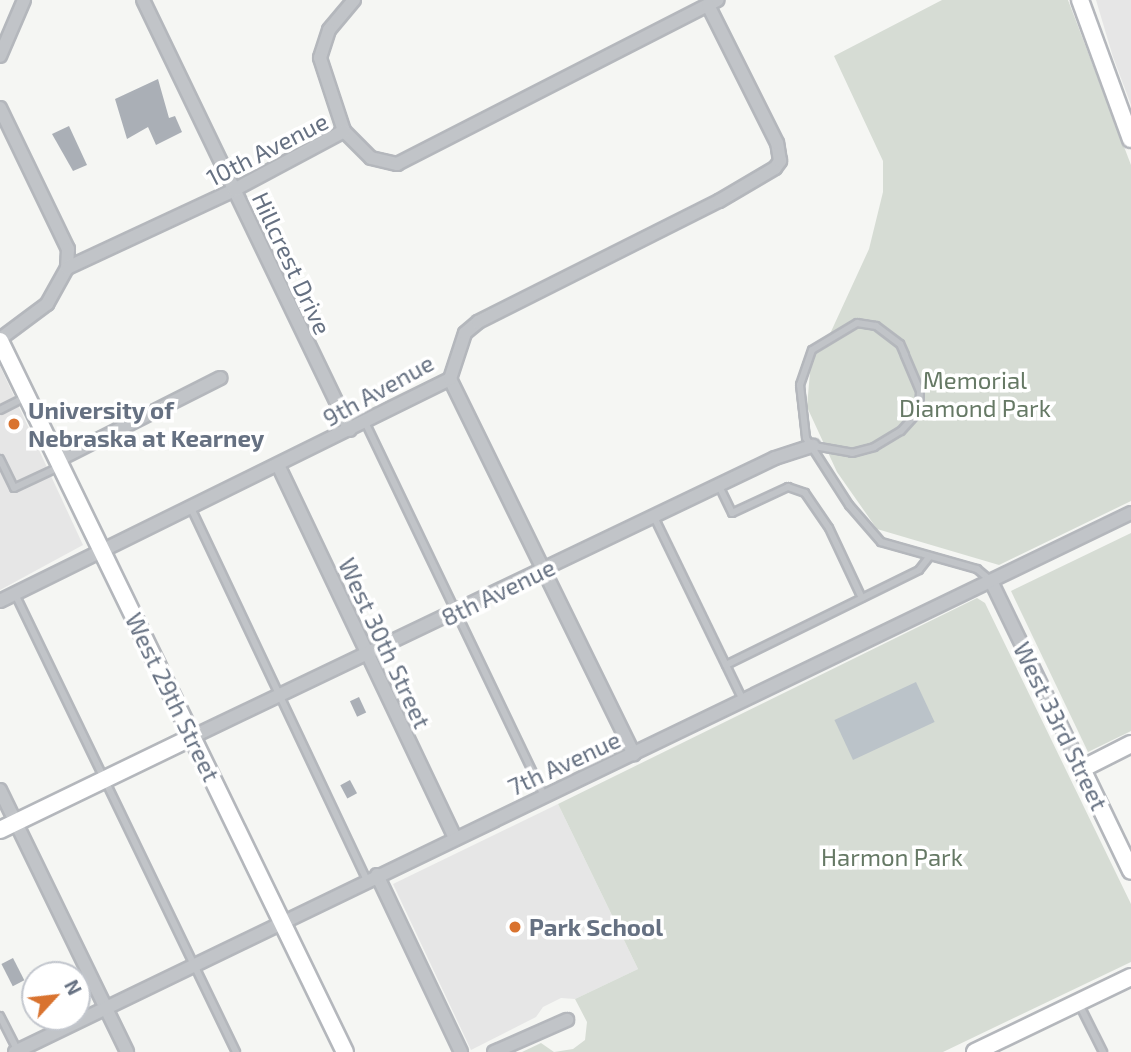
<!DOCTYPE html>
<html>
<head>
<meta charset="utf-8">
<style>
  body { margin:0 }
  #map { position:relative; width:1131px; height:1052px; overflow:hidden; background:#f5f6f3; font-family:"Exo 2",sans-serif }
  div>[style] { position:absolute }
  .built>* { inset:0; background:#e6e6e6 }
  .green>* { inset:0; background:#d6dcd4 }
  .water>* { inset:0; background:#bbc3c9; transform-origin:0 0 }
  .building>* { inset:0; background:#aaafb6; transform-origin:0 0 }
  .roads { filter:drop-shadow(2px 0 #b4b7bc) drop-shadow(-2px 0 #b4b7bc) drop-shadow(0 2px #b4b7bc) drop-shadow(0 -2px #b4b7bc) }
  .lane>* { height:6px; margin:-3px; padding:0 3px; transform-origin:3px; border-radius:3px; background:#c1c4c8 }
  .street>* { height:12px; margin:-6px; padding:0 6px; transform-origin:6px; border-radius:6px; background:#c1c4c8 }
  .secondary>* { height:16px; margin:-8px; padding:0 8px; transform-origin:8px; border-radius:8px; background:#fff }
  .dots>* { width:19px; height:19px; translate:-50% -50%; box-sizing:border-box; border:4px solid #fff; border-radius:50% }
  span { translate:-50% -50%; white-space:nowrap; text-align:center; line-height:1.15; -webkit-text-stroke:7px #fff; paint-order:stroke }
  .street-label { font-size:24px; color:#667182 }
  .park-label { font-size:24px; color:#667965 }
  .poi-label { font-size:24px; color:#667182; font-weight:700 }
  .left { translate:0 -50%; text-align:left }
  .north { position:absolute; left:21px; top:961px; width:70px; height:70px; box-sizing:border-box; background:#fff; border:2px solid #c2c6cd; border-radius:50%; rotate:63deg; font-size:19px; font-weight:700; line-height:28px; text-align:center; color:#667182 }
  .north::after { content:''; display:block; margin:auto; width:24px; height:32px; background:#d9732f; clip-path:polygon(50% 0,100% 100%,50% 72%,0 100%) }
</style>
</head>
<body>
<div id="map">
  <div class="built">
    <div style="clip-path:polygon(1096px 0,1131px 0,1131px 105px,1113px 57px)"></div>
    <div style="clip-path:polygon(0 366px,83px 545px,0 590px)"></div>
    <div style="clip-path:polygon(558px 804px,638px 969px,575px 999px,561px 998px,543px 1007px,536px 1017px,471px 1050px,393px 884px)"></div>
  </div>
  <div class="green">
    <div style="clip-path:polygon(942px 0,1068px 0,1131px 165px,1131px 501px,999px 565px,877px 529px,837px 472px,807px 407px,811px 360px,829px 336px,869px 249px,883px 192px,883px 161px,834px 56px)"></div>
    <div style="clip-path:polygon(1131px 533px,1131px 731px,1088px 752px,1011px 591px)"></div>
    <div style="clip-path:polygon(977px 598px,985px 603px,1131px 904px,1131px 962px,943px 1052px,522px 1052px,541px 1043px,554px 1052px,573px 1049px,585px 1040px,587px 1022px,575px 999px,638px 969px,558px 804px)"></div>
  </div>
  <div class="water">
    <div style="left:916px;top:682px;width:44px;height:90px;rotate:65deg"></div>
  </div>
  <div class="building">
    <div style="clip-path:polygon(158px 79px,169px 118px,175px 116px,182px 132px,156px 145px,148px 127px,127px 139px,115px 99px)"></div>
    <div style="clip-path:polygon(69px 126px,87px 165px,73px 171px,52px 134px)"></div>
    <div style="left:359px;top:697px;width:17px;height:10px;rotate:65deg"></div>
    <div style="left:350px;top:780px;width:15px;height:11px;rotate:62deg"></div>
    <div style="left:13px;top:958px;width:25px;height:13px;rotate:63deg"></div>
  </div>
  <div class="roads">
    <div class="lane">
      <div style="left:0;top:410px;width:29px;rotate:-27deg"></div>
      <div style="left:365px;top:422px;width:415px;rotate:64.4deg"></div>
      <div style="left:814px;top:446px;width:39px;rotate:10deg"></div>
      <div style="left:852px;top:453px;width:23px;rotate:-15deg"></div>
      <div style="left:874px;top:447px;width:31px;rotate:-31deg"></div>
      <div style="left:901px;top:431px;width:27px;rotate:-48deg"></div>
      <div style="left:919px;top:411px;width:20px;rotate:-87deg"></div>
      <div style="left:920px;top:391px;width:39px;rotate:-113deg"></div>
      <div style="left:905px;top:355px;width:12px;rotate:-114deg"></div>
      <div style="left:900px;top:344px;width:30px;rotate:-143deg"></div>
      <div style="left:876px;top:326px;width:19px;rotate:-171deg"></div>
      <div style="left:857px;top:323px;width:52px;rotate:149deg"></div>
      <div style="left:812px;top:350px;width:37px;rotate:109deg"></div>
      <div style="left:800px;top:385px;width:53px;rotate:83.5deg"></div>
      <div style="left:806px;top:438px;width:80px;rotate:57.3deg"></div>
      <div style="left:849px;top:505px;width:49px;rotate:49.1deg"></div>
      <div style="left:881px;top:542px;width:100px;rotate:15.7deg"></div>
      <div style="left:977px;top:569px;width:17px;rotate:40deg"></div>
      <div style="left:0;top:459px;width:32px;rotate:64deg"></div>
      <div style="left:14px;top:488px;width:50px;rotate:-25deg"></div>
      <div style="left:719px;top:486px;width:30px;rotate:64deg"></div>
      <div style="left:732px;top:513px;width:62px;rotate:-24.9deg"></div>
      <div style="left:788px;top:487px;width:18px;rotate:19deg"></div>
      <div style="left:805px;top:493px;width:42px;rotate:55.6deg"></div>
      <div style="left:829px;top:528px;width:77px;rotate:64.8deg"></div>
      <div style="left:191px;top:508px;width:412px;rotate:64.7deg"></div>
      <div style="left:654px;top:517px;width:203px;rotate:64.1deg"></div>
      <div style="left:15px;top:594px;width:509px;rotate:64.24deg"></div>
      <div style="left:726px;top:665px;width:215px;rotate:-26.2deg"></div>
      <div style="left:919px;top:570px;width:16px;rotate:-52deg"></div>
      <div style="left:1079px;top:1004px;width:54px;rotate:63.4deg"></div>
      <div style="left:0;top:1016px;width:38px;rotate:63deg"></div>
    </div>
    <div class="street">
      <div style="left:143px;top:0;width:477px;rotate:64.3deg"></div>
      <div style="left:354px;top:0;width:39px;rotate:130deg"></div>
      <div style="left:329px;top:30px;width:29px;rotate:108deg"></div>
      <div style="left:320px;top:58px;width:77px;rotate:71.8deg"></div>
      <div style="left:344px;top:131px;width:38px;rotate:45deg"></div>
      <div style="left:371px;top:158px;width:27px;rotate:13deg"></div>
      <div style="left:397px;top:164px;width:360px;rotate:-27.1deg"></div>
      <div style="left:0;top:56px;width:61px;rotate:-66.8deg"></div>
      <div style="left:0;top:108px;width:157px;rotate:64.3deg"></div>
      <div style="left:68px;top:249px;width:19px;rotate:93deg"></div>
      <div style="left:0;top:339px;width:59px;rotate:-36.7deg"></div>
      <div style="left:47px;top:304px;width:41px;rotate:-60.9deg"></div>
      <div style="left:67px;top:268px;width:184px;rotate:-25deg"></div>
      <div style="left:234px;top:190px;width:125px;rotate:-28.2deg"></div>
      <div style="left:450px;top:379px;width:418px;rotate:63.9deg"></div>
      <div style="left:58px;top:460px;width:182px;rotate:-26.8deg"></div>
      <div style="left:278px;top:465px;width:413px;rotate:64.6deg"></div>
      <div style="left:991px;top:581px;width:209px;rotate:64.2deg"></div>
      <div style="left:0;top:601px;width:502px;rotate:-26.26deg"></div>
      <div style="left:450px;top:379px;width:48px;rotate:-71.9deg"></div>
      <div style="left:465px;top:333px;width:17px;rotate:-40deg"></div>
      <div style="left:478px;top:322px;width:270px;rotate:-26.7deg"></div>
      <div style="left:719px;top:201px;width:65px;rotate:-30.5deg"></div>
      <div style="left:775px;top:168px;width:9px;rotate:-54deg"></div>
      <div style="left:780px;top:161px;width:18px;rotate:-99deg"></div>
      <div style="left:777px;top:143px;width:154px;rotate:-116.6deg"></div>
      <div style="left:192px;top:737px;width:646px;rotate:-25.57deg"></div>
      <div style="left:775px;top:458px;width:40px;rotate:-18deg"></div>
      <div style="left:0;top:790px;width:291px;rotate:64.1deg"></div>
      <div style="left:377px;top:875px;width:196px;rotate:64.6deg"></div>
      <div style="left:15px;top:1052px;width:1239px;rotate:-25.78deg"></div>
      <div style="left:494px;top:1052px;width:80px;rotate:-23.7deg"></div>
    </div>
    <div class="secondary">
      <div style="left:1080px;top:0;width:148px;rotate:69.9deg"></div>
      <div style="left:0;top:341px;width:790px;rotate:64.12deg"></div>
      <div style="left:1131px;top:744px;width:55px;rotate:153deg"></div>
      <div style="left:1082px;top:769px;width:113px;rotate:64.3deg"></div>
      <div style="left:0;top:830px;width:213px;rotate:-25.8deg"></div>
      <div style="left:975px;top:1052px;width:173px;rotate:-25.7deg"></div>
    </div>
  </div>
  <div class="dots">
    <div style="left:14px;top:424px;background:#d9732f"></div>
    <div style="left:515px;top:927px;background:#d9732f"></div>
  </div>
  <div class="street-label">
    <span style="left:267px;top:149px;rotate:-27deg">10th Avenue</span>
    <span style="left:292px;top:263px;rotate:65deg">Hillcrest Drive</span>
    <span style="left:378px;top:390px;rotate:-29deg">9th Avenue</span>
    <span style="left:498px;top:592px;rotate:-26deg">8th Avenue</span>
    <span style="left:385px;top:643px;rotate:65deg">West 30th Street</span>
    <span style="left:173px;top:697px;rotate:64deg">West 29th Street</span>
    <span style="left:1061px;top:726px;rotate:64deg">West 33rd Street</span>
    <span style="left:564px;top:763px;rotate:-25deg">7th Avenue</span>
  </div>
  <div class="park-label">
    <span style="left:975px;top:394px">Memorial<br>Diamond Park</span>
    <span style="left:892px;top:857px">Harmon Park</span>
  </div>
  <div class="poi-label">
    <span class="left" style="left:28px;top:424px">University of<br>Nebraska at Kearney</span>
    <span class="left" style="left:529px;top:927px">Park School</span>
  </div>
  <div class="north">N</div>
</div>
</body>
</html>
